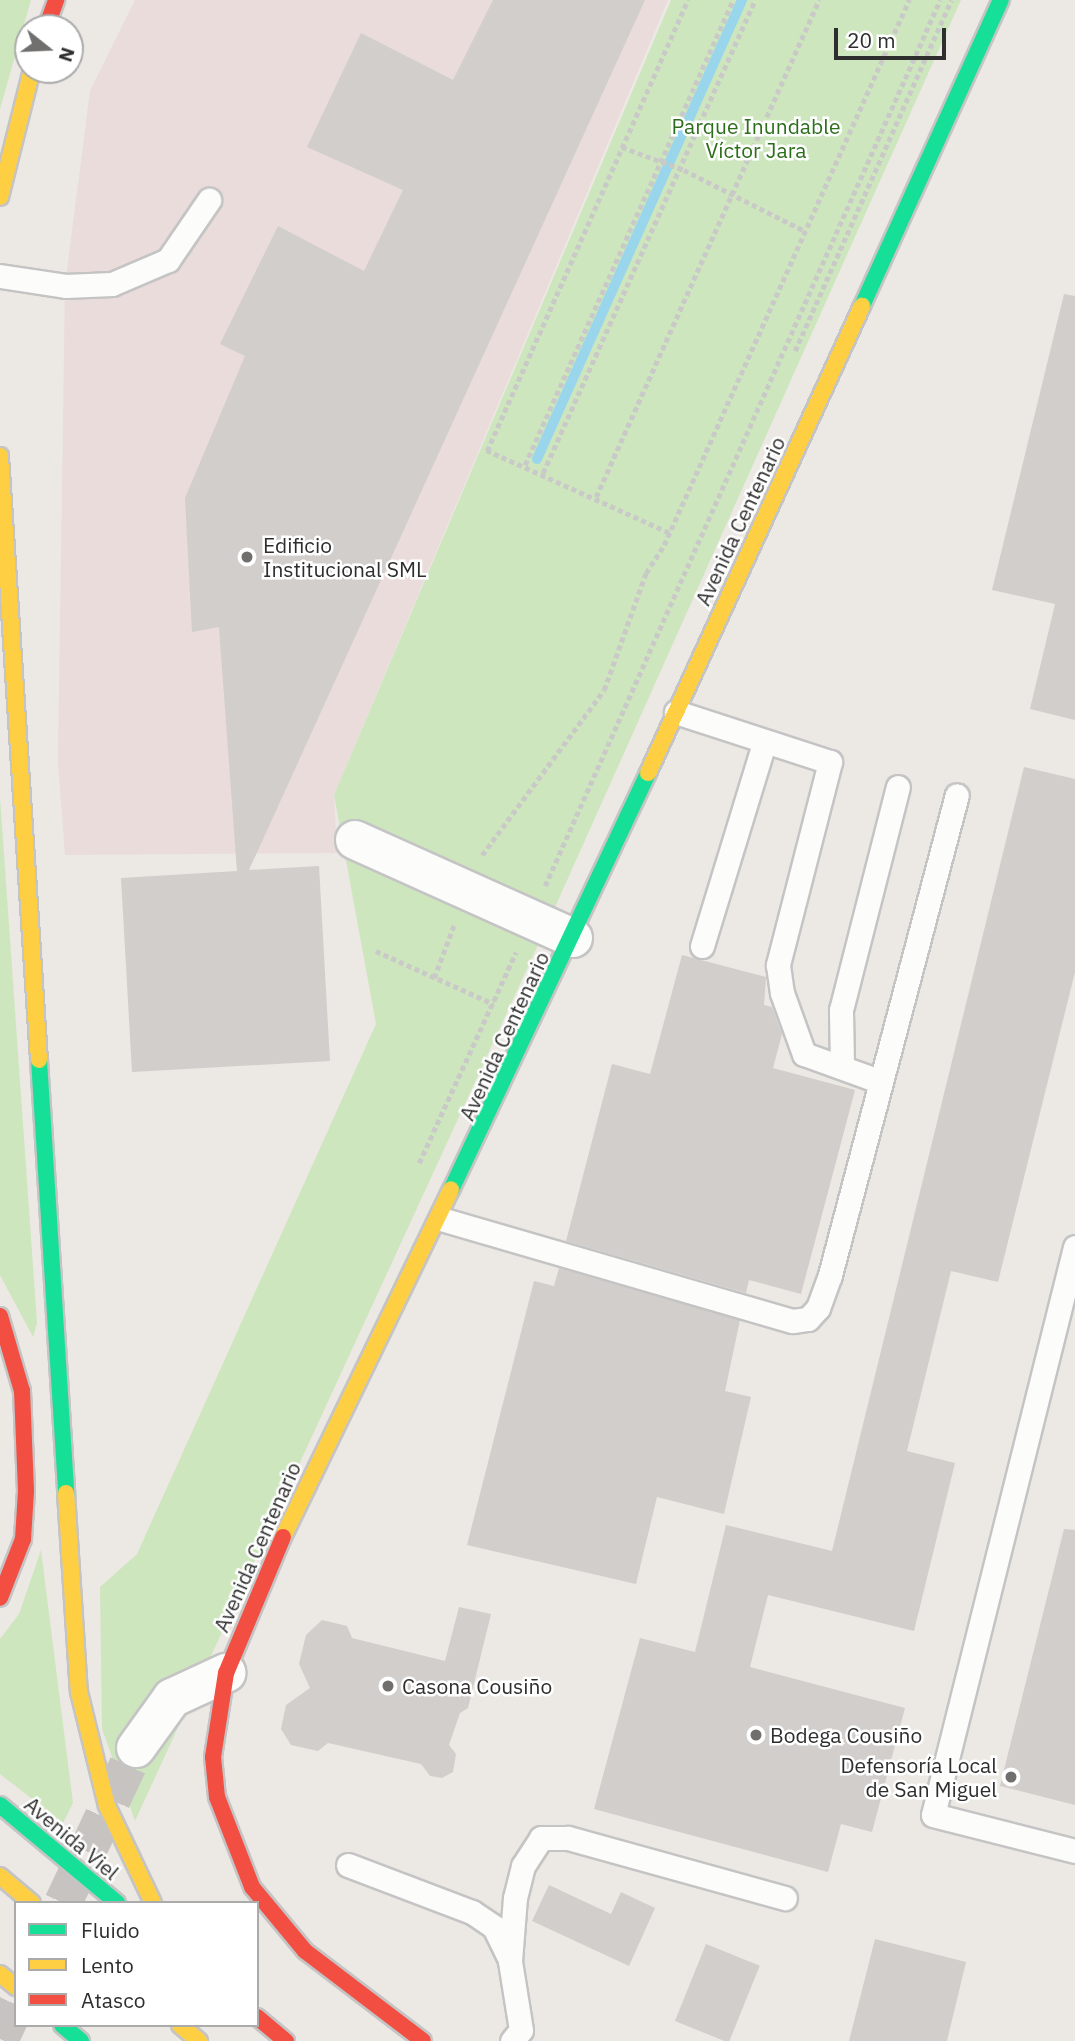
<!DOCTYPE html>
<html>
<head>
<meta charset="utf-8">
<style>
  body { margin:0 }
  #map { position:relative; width:1075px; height:2041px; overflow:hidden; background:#ece8e4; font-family:"IBM Plex Sans",sans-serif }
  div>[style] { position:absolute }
  .medical>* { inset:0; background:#e9dcdb }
  .green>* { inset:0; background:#cee6be }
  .stream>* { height:10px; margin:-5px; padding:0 5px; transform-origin:5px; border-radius:5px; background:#99d6ec }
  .building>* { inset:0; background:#d1cecb; transform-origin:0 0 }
  .street-tunnel>* { height:38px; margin-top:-19px; transform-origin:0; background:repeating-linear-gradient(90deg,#c6c3c0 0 38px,transparent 0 57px) }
  .path>* { height:4.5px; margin-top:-2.25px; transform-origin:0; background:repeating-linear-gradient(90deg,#c9c9c8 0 5px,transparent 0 8.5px) }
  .roads { filter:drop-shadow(2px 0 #c5c4c5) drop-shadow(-2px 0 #c5c4c5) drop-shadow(0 2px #c5c4c5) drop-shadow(0 -2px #c5c4c5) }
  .lane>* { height:23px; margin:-11.5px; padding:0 11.5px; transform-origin:11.5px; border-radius:11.5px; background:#fcfcfb }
  .street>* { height:38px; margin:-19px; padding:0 19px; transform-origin:19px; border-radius:19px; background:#fcfcfb }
  .fast>* { height:16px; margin:-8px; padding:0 8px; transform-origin:8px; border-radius:8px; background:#16e098 }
  .slow>* { height:16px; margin:-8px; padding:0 8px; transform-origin:8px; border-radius:8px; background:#ffcf43 }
  .jam>* { height:16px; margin:-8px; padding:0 8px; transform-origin:8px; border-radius:8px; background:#f24e42 }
  .dots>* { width:19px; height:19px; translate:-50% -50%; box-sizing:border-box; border:4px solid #fff; border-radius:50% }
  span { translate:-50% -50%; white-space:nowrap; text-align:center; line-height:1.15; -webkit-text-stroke:5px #fff; paint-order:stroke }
  .park-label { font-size:21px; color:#2c6e1b }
  .street-label { font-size:21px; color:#2e2e2e }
  .poi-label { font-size:21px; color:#2e2e2e }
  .left { translate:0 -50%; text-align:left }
  .right { translate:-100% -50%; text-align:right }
  .legend { position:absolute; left:14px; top:1901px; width:245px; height:126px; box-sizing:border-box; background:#fff; border:2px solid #ababab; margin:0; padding:9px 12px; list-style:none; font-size:21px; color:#2e2e2e }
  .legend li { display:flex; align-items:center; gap:14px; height:35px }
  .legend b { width:35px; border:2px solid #ababab }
  .north { position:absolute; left:14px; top:14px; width:70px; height:70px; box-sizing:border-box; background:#fff; border:2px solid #ababab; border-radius:50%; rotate:108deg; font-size:19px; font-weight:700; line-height:28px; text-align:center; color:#2e2e2e }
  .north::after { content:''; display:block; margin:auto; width:24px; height:32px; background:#706f6e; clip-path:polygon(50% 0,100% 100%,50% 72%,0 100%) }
  .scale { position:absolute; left:834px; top:28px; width:112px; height:32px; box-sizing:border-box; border:4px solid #2e2e2e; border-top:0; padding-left:9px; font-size:21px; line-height:24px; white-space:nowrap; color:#2e2e2e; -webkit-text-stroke:5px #fff; paint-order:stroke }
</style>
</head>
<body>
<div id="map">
  <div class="medical">
    <div style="clip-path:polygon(135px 0,668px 0,334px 795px,337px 853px,65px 855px,58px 763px,65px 286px,90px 91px)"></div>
  </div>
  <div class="green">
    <div style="clip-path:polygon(0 0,31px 0,0 109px)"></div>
    <div style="clip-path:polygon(671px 0,961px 0,539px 943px,135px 1821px,102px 1729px,100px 1587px,137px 1554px,376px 1024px,334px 795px)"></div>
    <div style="clip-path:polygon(0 797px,37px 1323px,33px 1337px,0 1275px)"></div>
    <div style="clip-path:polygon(41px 1550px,73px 1803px,63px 1823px,0 1774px,0 1639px,19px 1614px)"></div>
  </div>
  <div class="stream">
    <div style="left:537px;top:459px;width:503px;rotate:-65.93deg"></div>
  </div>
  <div class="building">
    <div style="clip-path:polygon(493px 0,645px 0,249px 870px,319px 866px,330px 1061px,132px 1072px,121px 878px,237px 871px,219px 627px,192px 632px,185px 498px,245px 356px,220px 344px,278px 226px,364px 271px,403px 190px,307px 147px,361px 33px,453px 80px)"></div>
    <div style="clip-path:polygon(1064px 294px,1075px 296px,1075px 720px,1030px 709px,1055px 604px,992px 590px)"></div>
    <div style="clip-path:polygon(1024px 767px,1075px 779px,1075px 972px,998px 1282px,951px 1271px,907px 1451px,955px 1463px,914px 1631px,768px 1595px,750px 1667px,905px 1708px,872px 1832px,841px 1824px,828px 1872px,594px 1809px,640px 1638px,695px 1652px,726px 1525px,832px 1551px)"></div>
    <div style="clip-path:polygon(682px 955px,766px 977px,764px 1005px,772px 1007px,782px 1034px,773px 1068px,855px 1090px,801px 1294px,749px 1280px,746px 1293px,566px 1241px,612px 1064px,650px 1074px)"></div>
    <div style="clip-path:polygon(559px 1268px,740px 1320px,725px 1391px,751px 1397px,724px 1514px,657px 1497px,636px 1584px,467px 1545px,534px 1281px,554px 1286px)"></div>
    <div style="clip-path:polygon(1064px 1529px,1075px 1530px,1075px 1805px,1000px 1786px)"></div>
    <div style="clip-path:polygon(459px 1607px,491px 1614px,468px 1708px,460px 1713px,449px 1745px,456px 1754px,453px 1772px,442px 1778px,430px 1776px,421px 1764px,328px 1743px,318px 1751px,291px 1745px,281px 1729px,286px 1705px,310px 1688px,299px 1664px,306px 1635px,322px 1620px,347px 1626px,352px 1638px,445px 1661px)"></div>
    <div style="clip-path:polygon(549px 1885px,611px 1914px,621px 1892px,655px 1908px,629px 1966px,532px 1921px)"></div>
    <div style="clip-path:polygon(875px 1939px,966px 1962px,947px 2041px,849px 2041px)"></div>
    <div style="left:706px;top:1944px;width:58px;height:83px;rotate:22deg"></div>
  </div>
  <div class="street-tunnel">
    <div style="left:63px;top:1903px;width:171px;rotate:-64.8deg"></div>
    <div style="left:0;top:2039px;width:38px;rotate:-65deg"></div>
  </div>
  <div class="path">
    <div style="left:622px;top:147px;width:66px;rotate:20.4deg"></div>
    <div style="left:684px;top:170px;width:136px;rotate:26.8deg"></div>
    <div style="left:795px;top:351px;width:384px;rotate:-66deg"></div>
    <div style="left:525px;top:465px;width:509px;rotate:-65.9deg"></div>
    <div style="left:543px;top:473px;width:518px;rotate:-65.86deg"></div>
    <div style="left:596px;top:497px;width:545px;rotate:-65.83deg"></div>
    <div style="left:669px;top:533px;width:200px;rotate:-155.7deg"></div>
    <div style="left:487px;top:451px;width:494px;rotate:-66deg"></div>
    <div style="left:482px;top:855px;width:205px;rotate:-53.5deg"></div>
    <div style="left:604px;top:690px;width:124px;rotate:-70.3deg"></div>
    <div style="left:646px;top:573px;width:33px;rotate:-57deg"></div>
    <div style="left:664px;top:545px;width:598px;rotate:-65.79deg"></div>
    <div style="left:545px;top:886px;width:970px;rotate:-65.97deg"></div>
    <div style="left:376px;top:951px;width:129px;rotate:24.2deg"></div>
    <div style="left:434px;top:978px;width:57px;rotate:-69.3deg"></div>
    <div style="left:419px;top:1163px;width:232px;rotate:-65.3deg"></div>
  </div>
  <div class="roads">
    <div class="lane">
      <div style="left:0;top:276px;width:66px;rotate:8.7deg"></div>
      <div style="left:65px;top:286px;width:47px;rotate:-2.4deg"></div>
      <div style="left:112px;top:284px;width:61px;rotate:-23.2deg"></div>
      <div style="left:168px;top:260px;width:73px;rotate:-55.7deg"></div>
      <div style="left:676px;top:712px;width:162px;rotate:18deg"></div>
      <div style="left:830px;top:762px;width:210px;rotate:104.4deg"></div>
      <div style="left:778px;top:965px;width:28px;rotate:82deg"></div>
      <div style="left:782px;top:993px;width:65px;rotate:70.2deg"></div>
      <div style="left:804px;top:1054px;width:80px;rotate:19.8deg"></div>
      <div style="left:702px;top:946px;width:212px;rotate:-73deg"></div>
      <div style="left:842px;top:1064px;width:54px;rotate:-91.1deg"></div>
      <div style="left:841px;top:1010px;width:230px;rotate:-75.7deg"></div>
      <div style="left:441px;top:1219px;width:366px;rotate:16.2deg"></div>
      <div style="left:793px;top:1321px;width:15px;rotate:-8deg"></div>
      <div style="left:808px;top:1319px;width:15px;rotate:-48deg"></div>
      <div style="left:818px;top:1308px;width:35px;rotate:-70deg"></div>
      <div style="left:830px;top:1275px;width:496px;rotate:-75.2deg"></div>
      <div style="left:1075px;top:1247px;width:585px;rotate:104.04deg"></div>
      <div style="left:933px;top:1815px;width:146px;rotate:14.2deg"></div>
      <div style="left:348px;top:1865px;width:133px;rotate:20.8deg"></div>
      <div style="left:472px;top:1912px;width:27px;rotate:34deg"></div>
      <div style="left:494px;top:1927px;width:34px;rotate:64deg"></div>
      <div style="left:512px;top:2041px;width:14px;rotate:-51deg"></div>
      <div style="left:521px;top:2030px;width:70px;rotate:-99.1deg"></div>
      <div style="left:510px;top:1961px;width:63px;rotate:-85.5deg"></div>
      <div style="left:515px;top:1898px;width:33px;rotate:-76deg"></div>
      <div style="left:523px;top:1866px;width:33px;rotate:-57deg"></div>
      <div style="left:541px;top:1838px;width:27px"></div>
      <div style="left:568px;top:1838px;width:225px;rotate:15.5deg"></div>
    </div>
    <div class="street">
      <div style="left:355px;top:840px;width:239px;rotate:24.2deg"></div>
      <div style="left:136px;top:1748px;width:62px;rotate:-54.2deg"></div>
      <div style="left:172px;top:1698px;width:60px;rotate:-24.8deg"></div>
    </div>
    <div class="fast">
      <div style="left:862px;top:306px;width:336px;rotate:-65.6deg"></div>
      <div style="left:39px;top:1060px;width:434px;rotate:86.4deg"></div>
      <div style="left:451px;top:1190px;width:461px;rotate:-64.7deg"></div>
      <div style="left:0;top:1805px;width:153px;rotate:39.9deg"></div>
      <div style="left:62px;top:2025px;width:25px;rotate:40deg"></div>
    </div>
    <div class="slow">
      <div style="left:0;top:197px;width:131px;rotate:-75.9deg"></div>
      <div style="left:0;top:456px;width:605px;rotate:86.31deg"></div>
      <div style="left:648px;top:773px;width:514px;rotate:-65.38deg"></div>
      <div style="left:66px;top:1493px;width:199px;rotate:86.3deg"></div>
      <div style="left:79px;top:1692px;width:117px;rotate:76.2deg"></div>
      <div style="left:107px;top:1806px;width:107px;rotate:64.6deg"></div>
      <div style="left:283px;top:1537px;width:386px;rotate:-64.2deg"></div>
      <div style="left:0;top:1876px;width:42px;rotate:40.2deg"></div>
      <div style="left:0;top:1974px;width:21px;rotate:39deg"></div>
      <div style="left:180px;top:2025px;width:25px;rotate:40deg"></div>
    </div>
    <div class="jam">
      <div style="left:46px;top:28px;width:30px;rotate:-70deg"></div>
      <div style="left:0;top:1316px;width:78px;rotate:73.7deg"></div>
      <div style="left:22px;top:1391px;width:100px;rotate:87.7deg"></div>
      <div style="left:26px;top:1491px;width:48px;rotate:93.6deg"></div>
      <div style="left:23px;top:1539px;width:63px;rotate:111.3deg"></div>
      <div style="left:283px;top:1537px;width:147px;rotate:112.7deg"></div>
      <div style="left:226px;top:1673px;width:85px;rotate:98.8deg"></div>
      <div style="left:213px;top:1757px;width:40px;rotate:84.3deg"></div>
      <div style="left:217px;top:1797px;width:97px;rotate:68.7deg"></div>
      <div style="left:252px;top:1887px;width:83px;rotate:50.4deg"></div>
      <div style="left:305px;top:1951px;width:148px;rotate:37.3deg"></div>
      <div style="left:257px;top:2017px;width:38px;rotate:40deg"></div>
    </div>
  </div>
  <div class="dots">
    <div style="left:247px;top:557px;background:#706f6e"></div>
    <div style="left:388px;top:1686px;background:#706f6e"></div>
    <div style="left:756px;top:1735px;background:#706f6e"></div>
    <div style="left:1011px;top:1777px;background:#706f6e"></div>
  </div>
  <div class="park-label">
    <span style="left:756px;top:138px">Parque Inundable<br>Víctor Jara</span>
  </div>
  <div class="street-label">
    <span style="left:740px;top:521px;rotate:-65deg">Avenida Centenario</span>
    <span style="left:504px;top:1036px;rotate:-65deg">Avenida Centenario</span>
    <span style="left:257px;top:1547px;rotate:-66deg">Avenida Centenario</span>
    <span style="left:72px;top:1838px;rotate:40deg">Avenida Viel</span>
  </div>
  <div class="poi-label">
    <span class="left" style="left:263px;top:557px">Edificio<br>Institucional SML</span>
    <span class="left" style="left:402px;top:1686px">Casona Cousiño</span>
    <span class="left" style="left:770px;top:1735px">Bodega Cousiño</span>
    <span class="right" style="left:997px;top:1777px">Defensoría Local<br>de San Miguel</span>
  </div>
  <ul class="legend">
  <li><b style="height:9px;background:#16e098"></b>Fluido</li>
  <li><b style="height:9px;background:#ffcf43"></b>Lento</li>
  <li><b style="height:9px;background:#f24e42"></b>Atasco</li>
  </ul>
  <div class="north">N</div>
  <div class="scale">20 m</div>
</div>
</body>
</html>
